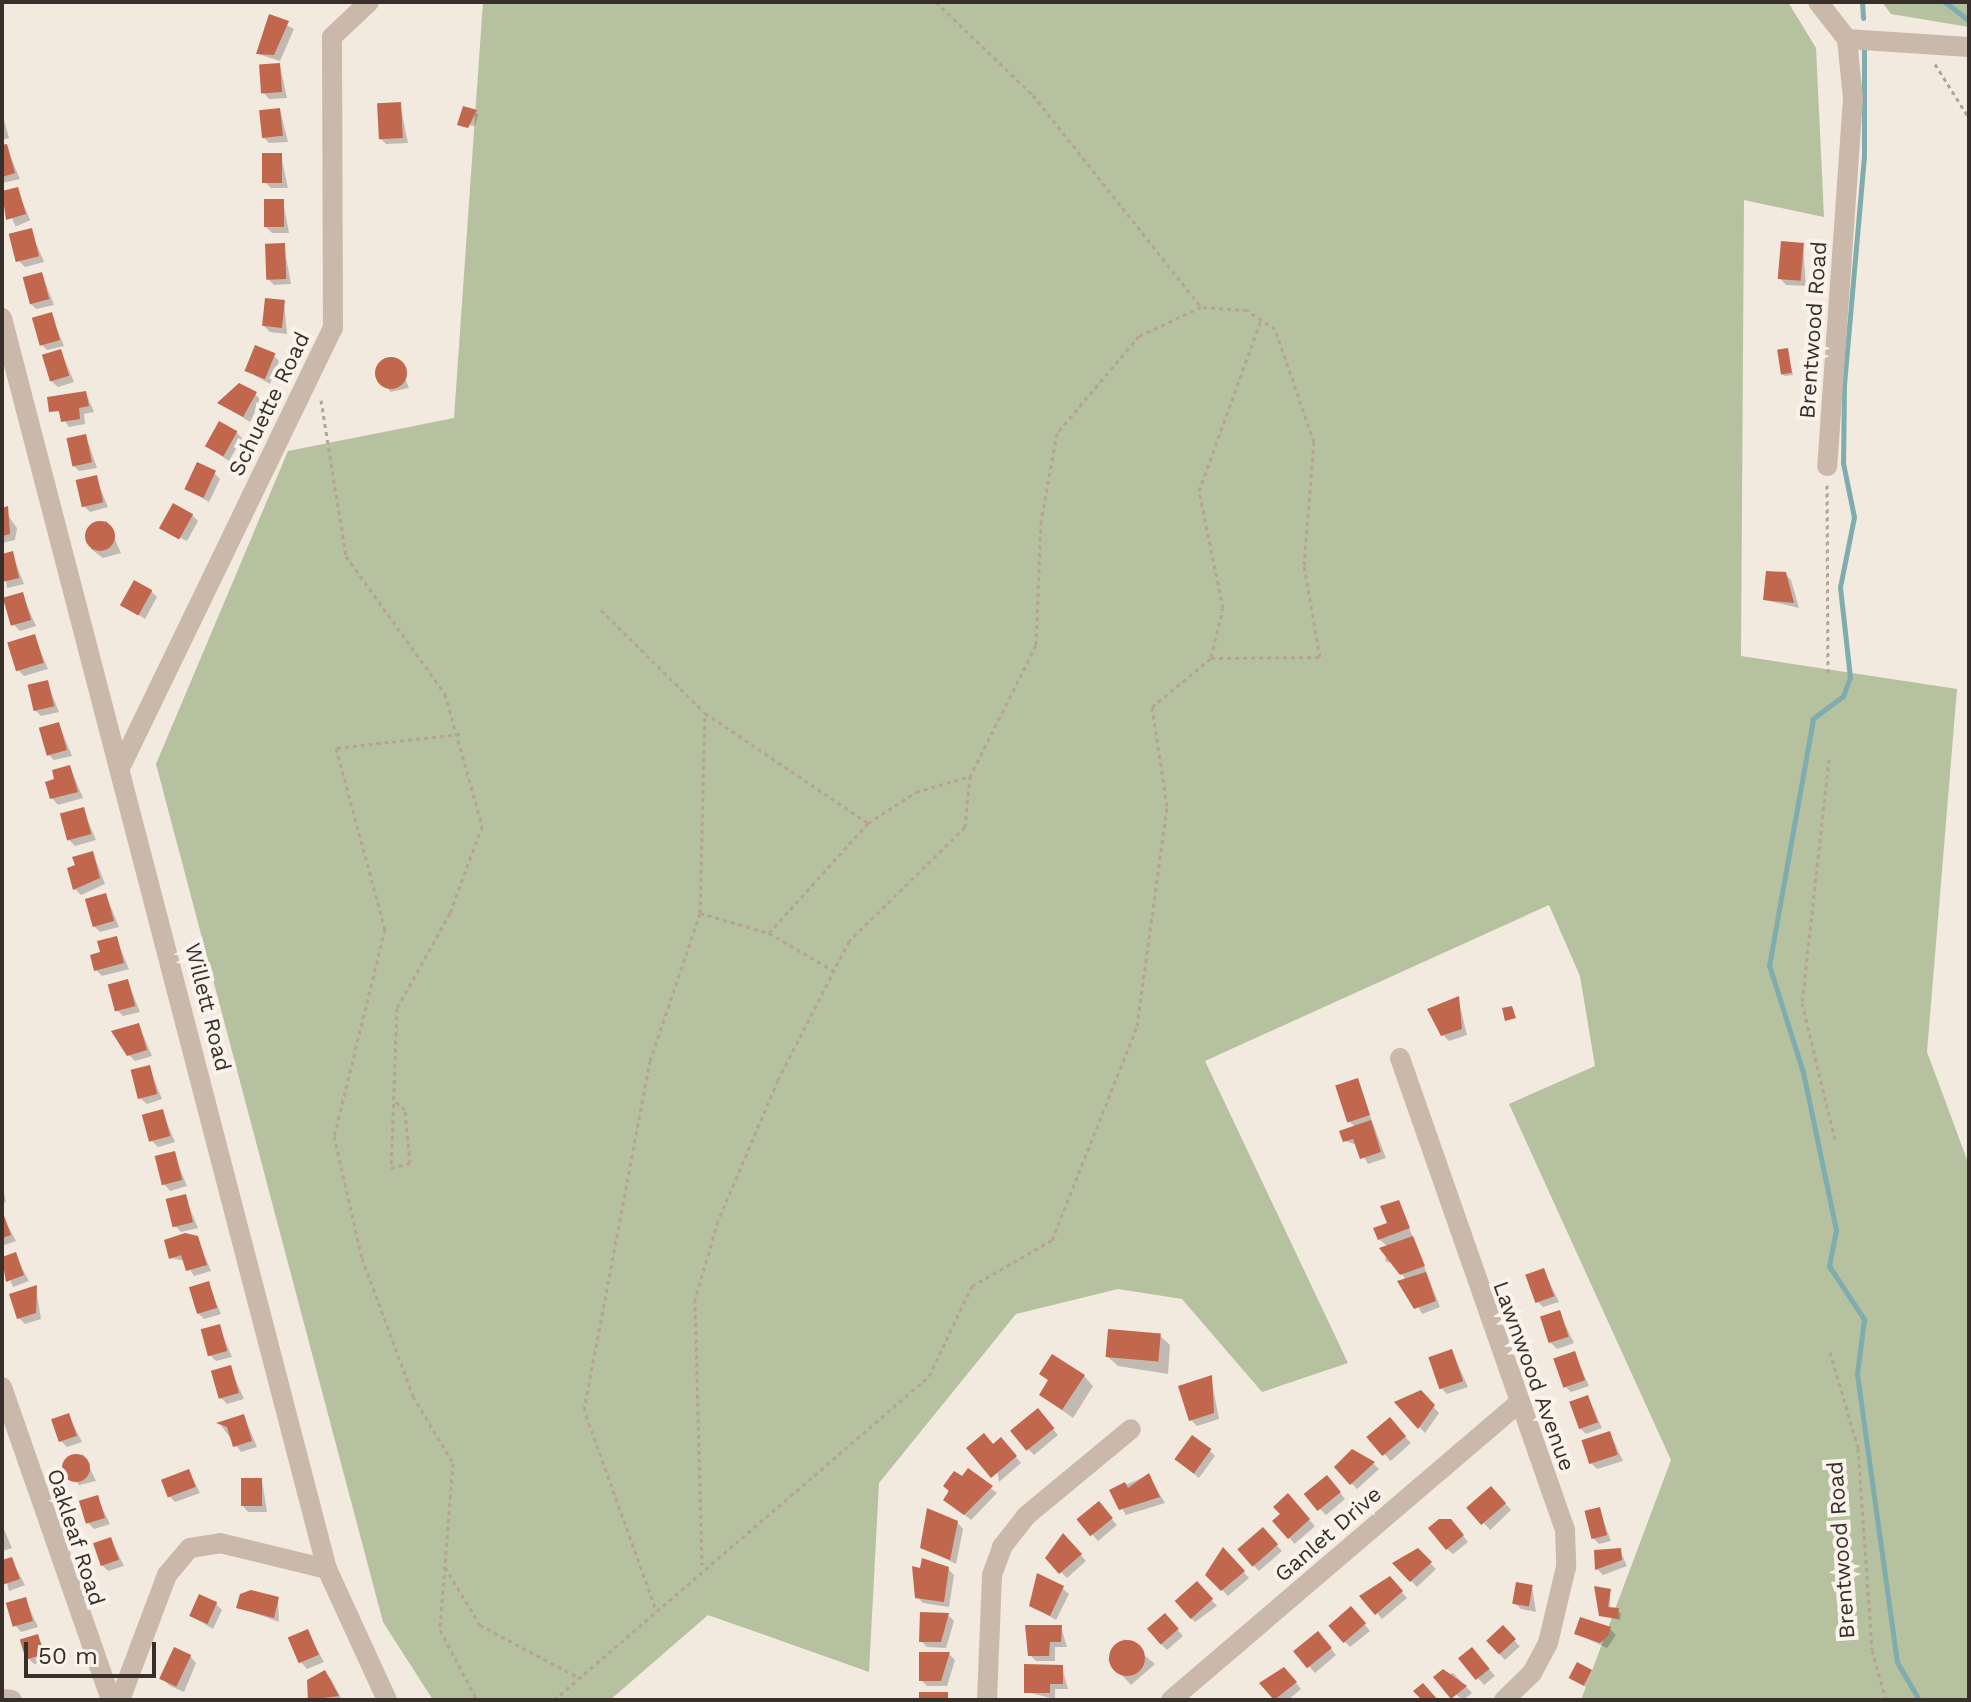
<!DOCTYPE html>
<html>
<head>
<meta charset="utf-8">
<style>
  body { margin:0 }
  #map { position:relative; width:1971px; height:1702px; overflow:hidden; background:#f2e9df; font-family:"Work Sans",sans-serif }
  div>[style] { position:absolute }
  .green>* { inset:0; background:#b6c19f }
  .shadow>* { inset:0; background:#0003; transform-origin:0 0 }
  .stream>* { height:5px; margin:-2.5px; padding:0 2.5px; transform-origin:2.5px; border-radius:2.5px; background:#7fadae }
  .building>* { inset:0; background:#c1674e; transform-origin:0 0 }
  .round { border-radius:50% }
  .path>* { height:3px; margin-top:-1.5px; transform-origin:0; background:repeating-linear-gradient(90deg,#b6a395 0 4px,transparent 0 8px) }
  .minor>* { height:20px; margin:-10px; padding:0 10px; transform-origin:10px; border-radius:10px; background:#cab9ab }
  .tertiary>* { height:20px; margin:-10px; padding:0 10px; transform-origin:10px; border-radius:10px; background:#cab9ab }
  span { translate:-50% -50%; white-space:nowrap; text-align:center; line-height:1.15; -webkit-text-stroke:8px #faf3ec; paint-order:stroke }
  .street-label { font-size:22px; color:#382e2a }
  .frame { position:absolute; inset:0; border:4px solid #382e2a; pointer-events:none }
  .scale { position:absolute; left:24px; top:1642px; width:132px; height:36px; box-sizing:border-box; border:4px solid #382e2a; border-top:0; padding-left:10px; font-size:24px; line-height:28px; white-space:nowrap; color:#382e2a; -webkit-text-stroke:6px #faf3ec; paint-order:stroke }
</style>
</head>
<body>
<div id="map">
  <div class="green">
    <div style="clip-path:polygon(483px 2px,1788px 2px,1816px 48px,1824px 217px,1744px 200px,1741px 656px,1957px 689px,1927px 1052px,1969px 1165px,1969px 1700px,1581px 1700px,1671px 1460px,1509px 1104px,1595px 1066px,1580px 976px,1549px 905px,1205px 1061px,1348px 1363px,1262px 1392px,1182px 1299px,1118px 1289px,1016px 1314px,879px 1483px,869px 1672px,708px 1615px,610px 1700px,433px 1700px,383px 1622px,156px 764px,288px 451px,454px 418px)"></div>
    <div style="clip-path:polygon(1882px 2px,1969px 2px,1969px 27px,1891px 14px)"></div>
  </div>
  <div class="shadow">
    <div style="clip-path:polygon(271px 17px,294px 29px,280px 61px,258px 54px)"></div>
    <div style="clip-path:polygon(280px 66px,287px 98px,269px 99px,263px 92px)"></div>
    <div style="clip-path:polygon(400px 104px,408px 143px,386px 144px,380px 138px)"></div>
    <div style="clip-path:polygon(464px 109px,478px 114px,475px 126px,459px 124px)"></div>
    <div style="clip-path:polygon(280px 110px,288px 142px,269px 143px,263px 137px)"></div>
    <div style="clip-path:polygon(2px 113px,9px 138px,2px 140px)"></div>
    <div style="clip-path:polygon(6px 146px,20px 179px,2px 183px,2px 147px)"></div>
    <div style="clip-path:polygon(281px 155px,288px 188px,271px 188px,265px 182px)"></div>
    <div style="left:17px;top:189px;width:34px;height:16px;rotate:67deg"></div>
    <div style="clip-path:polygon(283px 201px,289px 233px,272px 233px,266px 227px)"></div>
    <div style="clip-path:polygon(31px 231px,44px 262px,25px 267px,19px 261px)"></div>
    <div style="clip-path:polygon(1803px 245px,1806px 286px,1786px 285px,1780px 278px)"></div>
    <div style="clip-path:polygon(284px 246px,291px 284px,274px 285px,268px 279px)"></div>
    <div style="clip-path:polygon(42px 274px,54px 305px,36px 309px,30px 303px)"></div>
    <div style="clip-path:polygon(284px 302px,287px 334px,270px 332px,264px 326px)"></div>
    <div style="clip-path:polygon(51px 314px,64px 346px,47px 350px,41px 344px)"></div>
    <div style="clip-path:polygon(1787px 350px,1793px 375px,1785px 376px,1782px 374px)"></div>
    <div style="clip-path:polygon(61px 351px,74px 382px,58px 387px,51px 381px)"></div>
    <div style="clip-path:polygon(273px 355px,279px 361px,270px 384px,247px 371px)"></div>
    <div style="clip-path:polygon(399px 363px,409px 388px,390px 392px,380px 367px)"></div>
    <div style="clip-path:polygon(86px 393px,94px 412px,84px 414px,85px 424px,69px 427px,50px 399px)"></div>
    <div style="clip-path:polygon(255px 394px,261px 400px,250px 422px,220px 403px)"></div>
    <div style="clip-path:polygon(236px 432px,242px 438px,229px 461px,207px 446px)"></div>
    <div style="clip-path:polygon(86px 436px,97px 468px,79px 471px,73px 465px)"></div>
    <div style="clip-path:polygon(214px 473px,220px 479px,209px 502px,186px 488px)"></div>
    <div style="clip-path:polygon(96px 478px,108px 507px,90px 512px,84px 506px)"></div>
    <div style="clip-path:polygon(2px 507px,17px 528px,15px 540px,2px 543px)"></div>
    <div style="clip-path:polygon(192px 515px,198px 521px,187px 541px,161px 528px)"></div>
    <div style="clip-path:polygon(107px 521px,121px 553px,103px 558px,91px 549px,89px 526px)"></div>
    <div style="clip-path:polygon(12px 553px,24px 584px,7px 588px,2px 556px)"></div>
    <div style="clip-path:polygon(1785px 574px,1791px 580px,1799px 608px,1765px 600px)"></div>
    <div style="clip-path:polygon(151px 591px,157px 597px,145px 619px,122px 604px)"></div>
    <div style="clip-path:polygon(22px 594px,36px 626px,20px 631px,14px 625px)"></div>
    <div style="clip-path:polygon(34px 636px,48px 669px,24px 676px,18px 670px)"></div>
    <div style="clip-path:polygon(47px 682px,59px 712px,41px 716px,35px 710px)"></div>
    <div style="clip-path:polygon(59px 724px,72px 756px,54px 760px,48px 754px)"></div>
    <div style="clip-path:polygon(70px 767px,83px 798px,58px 805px,52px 798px,57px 781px)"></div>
    <div style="clip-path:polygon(83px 809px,96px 840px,75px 846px,69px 840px)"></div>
    <div style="clip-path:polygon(93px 853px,105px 884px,81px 895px,75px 889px)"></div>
    <div style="clip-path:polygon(106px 895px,119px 927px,100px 932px,94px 926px)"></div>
    <div style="clip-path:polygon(116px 938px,129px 969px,102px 976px,96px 970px)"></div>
    <div style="clip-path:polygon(128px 982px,140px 1012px,123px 1016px,117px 1010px)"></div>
    <div style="clip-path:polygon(1458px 998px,1467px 1035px,1449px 1041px,1443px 1035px)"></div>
    <div style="clip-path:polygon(139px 1025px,152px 1056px,135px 1061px,129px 1055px)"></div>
    <div style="clip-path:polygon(149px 1067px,162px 1099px,147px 1104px,140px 1098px)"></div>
    <div style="clip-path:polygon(1357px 1081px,1386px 1158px,1368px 1164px,1357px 1145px,1345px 1141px,1355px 1127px,1349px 1121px)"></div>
    <div style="clip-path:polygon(162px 1111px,175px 1142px,158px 1147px,152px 1141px)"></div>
    <div style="clip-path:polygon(174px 1154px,187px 1186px,170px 1191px,164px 1184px)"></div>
    <div style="clip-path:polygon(2px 1184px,6px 1202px,2px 1203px)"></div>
    <div style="clip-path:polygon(185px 1197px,198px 1228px,181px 1232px,175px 1226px)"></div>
    <div style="clip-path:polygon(1399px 1202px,1440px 1307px,1422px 1314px,1398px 1265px,1385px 1261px,1388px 1247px,1379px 1239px)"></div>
    <div style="clip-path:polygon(2px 1215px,16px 1241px,2px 1246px)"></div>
    <div style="clip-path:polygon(197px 1238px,211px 1271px,194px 1276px,185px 1261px,171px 1258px)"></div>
    <div style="clip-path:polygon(15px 1255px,29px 1281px,13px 1287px,2px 1259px)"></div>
    <div style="clip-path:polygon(1544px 1271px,1559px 1302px,1543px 1307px,1537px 1301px)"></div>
    <div style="clip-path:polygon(208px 1283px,221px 1314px,204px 1319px,198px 1313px)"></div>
    <div style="clip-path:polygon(36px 1288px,41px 1319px,25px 1324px,19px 1318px)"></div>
    <div style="clip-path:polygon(1559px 1312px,1574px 1343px,1557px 1349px,1551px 1343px)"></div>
    <div style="clip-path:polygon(219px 1326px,232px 1357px,216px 1361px,210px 1355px)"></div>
    <div style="clip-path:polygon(1160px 1336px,1170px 1345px,1168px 1374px,1118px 1366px,1108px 1357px)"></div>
    <div style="clip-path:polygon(1452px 1351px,1468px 1387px,1447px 1394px,1441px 1388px)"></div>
    <div style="clip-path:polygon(1574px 1353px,1589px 1386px,1571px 1392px,1565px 1386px)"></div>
    <div style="clip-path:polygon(230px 1367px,244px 1399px,227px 1404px,221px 1398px)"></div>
    <div style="clip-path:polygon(1042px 1374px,1084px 1376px,1093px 1386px,1073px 1418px,1041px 1395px,1050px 1382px)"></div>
    <div style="clip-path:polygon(1211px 1377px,1219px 1419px,1197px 1426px,1191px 1420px)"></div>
    <div style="clip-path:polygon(1420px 1392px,1439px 1413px,1425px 1433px,1397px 1403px)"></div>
    <div style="clip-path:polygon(1588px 1397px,1602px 1428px,1586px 1434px,1580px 1428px)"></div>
    <div style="clip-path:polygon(69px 1416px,82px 1442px,67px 1447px,61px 1441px)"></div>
    <div style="clip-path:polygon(244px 1416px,257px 1447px,241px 1452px,220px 1424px)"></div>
    <div style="clip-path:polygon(1043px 1417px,1058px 1435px,1034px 1455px,1028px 1449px)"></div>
    <div style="left:1390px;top:1420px;width:31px;height:27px;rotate:48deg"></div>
    <div style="clip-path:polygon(1610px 1433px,1623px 1461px,1597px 1469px,1591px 1463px)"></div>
    <div style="clip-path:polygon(1006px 1445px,1021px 1463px,999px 1482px,993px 1446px)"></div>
    <div style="clip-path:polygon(1209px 1450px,1215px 1456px,1199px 1478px,1184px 1466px)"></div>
    <div style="clip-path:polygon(83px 1454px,96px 1481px,79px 1485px,64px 1466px)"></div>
    <div style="clip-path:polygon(1373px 1463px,1379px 1469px,1357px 1489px,1336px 1467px)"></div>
    <div style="clip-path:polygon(189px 1471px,200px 1493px,175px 1502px,169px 1496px)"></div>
    <div style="clip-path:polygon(968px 1471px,997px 1493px,971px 1520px,945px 1499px,955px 1474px,963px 1479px)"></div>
    <div style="clip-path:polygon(1148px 1475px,1165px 1503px,1126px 1515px,1112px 1491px)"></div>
    <div style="clip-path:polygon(262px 1480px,267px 1512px,248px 1512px,242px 1505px)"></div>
    <div style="clip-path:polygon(1332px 1483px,1345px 1499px,1326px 1515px,1320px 1509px)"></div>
    <div style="left:1491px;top:1489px;width:29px;height:29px;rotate:46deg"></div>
    <div style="clip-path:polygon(97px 1497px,110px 1524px,94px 1529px,88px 1523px)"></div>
    <div style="left:1294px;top:1502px;width:32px;height:27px;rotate:49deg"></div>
    <div style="clip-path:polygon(1599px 1509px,1611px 1541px,1599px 1544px,1593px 1538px)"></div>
    <div style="clip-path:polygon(1104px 1510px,1117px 1525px,1098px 1541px,1080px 1520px)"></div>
    <div style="clip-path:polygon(957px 1522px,963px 1529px,956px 1564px,922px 1547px)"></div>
    <div style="clip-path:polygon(2px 1525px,12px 1548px,2px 1551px)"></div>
    <div style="clip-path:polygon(1456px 1527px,1468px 1542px,1453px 1554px,1447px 1549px)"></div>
    <div style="clip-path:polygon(1269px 1536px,1282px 1551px,1259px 1571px,1253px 1565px)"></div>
    <div style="clip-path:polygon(111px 1539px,124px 1566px,108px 1571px,102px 1565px)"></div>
    <div style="clip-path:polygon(1069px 1541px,1086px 1561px,1067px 1578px,1061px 1572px)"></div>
    <div style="clip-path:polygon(1223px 1550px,1249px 1578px,1228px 1596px,1208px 1574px)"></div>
    <div style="clip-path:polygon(1620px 1550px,1627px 1566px,1603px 1575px,1597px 1569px)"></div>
    <div style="clip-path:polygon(1418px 1551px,1436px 1569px,1417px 1587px,1395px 1564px)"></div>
    <div style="clip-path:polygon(11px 1559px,25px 1585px,9px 1591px,2px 1563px)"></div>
    <div style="clip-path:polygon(948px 1569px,954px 1575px,949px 1607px,923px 1603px,917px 1597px)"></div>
    <div style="clip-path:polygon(1395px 1584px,1407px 1598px,1382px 1619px,1377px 1613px)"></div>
    <div style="clip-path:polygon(1532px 1587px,1536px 1612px,1521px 1609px,1515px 1603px)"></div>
    <div style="clip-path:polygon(1062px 1588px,1069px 1594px,1056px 1620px,1031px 1605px)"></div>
    <div style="clip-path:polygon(1203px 1590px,1217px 1606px,1195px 1622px,1189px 1616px)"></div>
    <div style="clip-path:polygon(1610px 1591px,1610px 1609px,1621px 1613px,1620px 1620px,1600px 1615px)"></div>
    <div style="clip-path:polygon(25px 1599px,38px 1627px,21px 1632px,15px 1625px)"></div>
    <div style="clip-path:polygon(278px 1599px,279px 1622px,239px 1607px)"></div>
    <div style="clip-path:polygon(216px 1604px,222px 1610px,213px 1629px,191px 1616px)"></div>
    <div style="clip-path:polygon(948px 1615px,954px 1621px,946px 1648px,927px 1647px,921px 1641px)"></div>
    <div style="clip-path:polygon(1357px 1615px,1370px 1631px,1350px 1647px,1344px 1641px)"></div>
    <div style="clip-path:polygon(1171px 1622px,1183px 1636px,1167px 1650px,1161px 1644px)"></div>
    <div style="clip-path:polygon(1061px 1627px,1067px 1647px,1055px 1647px,1055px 1661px,1036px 1661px,1030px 1655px)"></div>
    <div style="left:1503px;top:1628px;width:25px;height:20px;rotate:48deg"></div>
    <div style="clip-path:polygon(1610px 1629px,1616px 1635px,1607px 1648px,1577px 1634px)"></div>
    <div style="clip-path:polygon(307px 1631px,324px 1662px,307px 1669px,301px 1662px)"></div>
    <div style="clip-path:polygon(38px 1637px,49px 1660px,34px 1664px,28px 1658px)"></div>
    <div style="clip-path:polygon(1124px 1639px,1155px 1664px,1131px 1685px,1108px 1660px)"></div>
    <div style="clip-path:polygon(1324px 1640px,1336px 1655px,1315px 1673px,1296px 1652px)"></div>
    <div style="clip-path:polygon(949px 1654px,955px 1660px,947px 1686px,927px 1686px,921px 1680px)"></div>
    <div style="clip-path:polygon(190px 1656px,196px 1663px,184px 1692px,170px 1686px,164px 1680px)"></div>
    <div style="clip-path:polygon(1478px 1656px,1495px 1676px,1484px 1685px,1461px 1659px)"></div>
    <div style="clip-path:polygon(1062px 1667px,1068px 1689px,1055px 1689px,1055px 1699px,1026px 1692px)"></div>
    <div style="clip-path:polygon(1591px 1672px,1586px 1687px,1574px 1680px)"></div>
    <div style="clip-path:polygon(325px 1673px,331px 1679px,342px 1700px,313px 1700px,309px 1681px)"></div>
    <div style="clip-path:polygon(1453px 1673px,1472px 1693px,1463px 1700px,1436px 1678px)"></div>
    <div style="clip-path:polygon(1290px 1675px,1301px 1689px,1288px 1700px,1277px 1700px,1262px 1683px)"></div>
  </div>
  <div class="stream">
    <div style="left:1862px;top:2px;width:16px;rotate:86deg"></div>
    <div style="left:1945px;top:2px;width:31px;rotate:38deg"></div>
    <div style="left:1864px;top:46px;width:110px;rotate:90deg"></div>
    <div style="left:1864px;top:156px;width:231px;rotate:95deg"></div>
    <div style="left:1844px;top:386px;width:77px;rotate:90.7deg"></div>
    <div style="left:1843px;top:463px;width:55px;rotate:78.5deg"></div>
    <div style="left:1854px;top:517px;width:71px;rotate:101.3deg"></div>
    <div style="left:1840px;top:587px;width:91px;rotate:83.7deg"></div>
    <div style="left:1850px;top:677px;width:20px;rotate:110deg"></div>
    <div style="left:1843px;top:696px;width:38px;rotate:143deg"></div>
    <div style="left:1813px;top:719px;width:250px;rotate:100.1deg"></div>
    <div style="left:1769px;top:965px;width:112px;rotate:72.4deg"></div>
    <div style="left:1803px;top:1072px;width:161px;rotate:78.2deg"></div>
    <div style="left:1836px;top:1230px;width:37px;rotate:101deg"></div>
    <div style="left:1829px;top:1266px;width:64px;rotate:56.6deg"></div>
    <div style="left:1864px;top:1319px;width:55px;rotate:97.3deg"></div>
    <div style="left:1857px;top:1374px;width:291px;rotate:82.1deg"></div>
    <div style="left:1897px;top:1662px;width:44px;rotate:59.9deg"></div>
  </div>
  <div class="building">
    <div style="clip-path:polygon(269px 14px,289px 21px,274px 55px,256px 54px)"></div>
    <div style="left:280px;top:63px;width:29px;height:21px;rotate:86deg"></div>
    <div style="left:401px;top:102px;width:36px;height:24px;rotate:87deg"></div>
    <div style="clip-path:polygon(463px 106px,477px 110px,468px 128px,457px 125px)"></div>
    <div style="left:280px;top:108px;width:28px;height:21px;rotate:84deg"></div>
    <div style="clip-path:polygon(7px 144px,15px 173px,2px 177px,2px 145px)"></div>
    <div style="left:262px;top:153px;width:20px;height:30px"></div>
    <div style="clip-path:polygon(18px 187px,26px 214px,6px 220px,2px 191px)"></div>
    <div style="left:264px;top:199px;width:20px;height:28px"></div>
    <div style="left:32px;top:228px;width:29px;height:24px;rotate:76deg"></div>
    <div style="left:1781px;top:241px;width:23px;height:38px;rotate:5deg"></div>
    <div style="left:285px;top:243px;width:36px;height:20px;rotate:88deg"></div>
    <div style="left:42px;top:272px;width:28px;height:20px;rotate:75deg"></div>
    <div style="left:265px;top:298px;width:20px;height:28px;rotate:6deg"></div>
    <div style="left:52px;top:312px;width:29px;height:21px;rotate:74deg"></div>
    <div style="left:255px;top:345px;width:22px;height:28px;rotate:22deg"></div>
    <div style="left:1788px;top:348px;width:25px;height:11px;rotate:81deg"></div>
    <div style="left:61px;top:349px;width:28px;height:20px;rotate:73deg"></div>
    <div class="round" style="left:375px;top:357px;width:32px;height:32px"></div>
    <div style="clip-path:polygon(239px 383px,257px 392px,243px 417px,217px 403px)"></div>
    <div style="clip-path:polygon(86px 391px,89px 406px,79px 408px,80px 419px,61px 422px,59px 411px,49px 412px,47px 397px)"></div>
    <div style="left:219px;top:421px;width:21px;height:29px;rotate:29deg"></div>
    <div style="left:86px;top:434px;width:29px;height:20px;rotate:78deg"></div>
    <div style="left:197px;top:462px;width:21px;height:30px;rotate:25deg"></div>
    <div style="left:97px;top:475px;width:28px;height:22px;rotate:77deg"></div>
    <div style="left:173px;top:503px;width:23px;height:29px;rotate:29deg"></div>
    <div style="clip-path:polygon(8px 506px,10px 534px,2px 536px,2px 508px)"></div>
    <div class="round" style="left:85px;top:521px;width:30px;height:30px"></div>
    <div style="clip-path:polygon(13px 551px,19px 578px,2px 582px,2px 554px)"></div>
    <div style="clip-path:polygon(1766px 571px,1786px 572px,1794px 603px,1763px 600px)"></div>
    <div style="left:134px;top:580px;width:21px;height:29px;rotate:29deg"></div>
    <div style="left:23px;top:592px;width:29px;height:21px;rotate:74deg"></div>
    <div style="left:35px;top:634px;width:30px;height:29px;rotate:73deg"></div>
    <div style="left:48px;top:680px;width:27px;height:21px;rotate:77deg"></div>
    <div style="left:59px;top:722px;width:29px;height:21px;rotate:74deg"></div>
    <div style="clip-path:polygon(70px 765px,78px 792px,50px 799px,45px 782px,54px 779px,52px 770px)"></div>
    <div style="left:84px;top:807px;width:28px;height:25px;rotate:75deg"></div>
    <div style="clip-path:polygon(93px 851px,100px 878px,73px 890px,67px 868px,75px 865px,72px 857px)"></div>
    <div style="left:106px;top:893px;width:29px;height:22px;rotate:74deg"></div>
    <div style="clip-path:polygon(117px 936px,124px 963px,94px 971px,90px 955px,100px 952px,97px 941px)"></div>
    <div style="left:128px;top:979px;width:28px;height:21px;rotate:75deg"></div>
    <div style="clip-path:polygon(1459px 996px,1462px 1029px,1441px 1036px,1427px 1009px)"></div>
    <div style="clip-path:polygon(1512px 1006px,1516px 1018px,1505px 1021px,1502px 1008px)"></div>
    <div style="clip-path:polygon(139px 1023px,147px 1050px,127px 1056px,111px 1031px)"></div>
    <div style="left:150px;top:1065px;width:30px;height:20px;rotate:76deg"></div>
    <div style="left:1358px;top:1078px;width:39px;height:24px;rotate:72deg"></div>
    <div style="left:163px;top:1109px;width:28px;height:22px;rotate:75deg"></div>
    <div style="clip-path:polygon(1371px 1120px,1381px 1152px,1360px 1159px,1353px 1139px,1343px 1142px,1339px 1131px)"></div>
    <div style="left:175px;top:1151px;width:30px;height:21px;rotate:76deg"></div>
    <div style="left:186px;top:1194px;width:29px;height:21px;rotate:76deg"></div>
    <div style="clip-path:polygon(1399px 1200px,1410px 1228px,1378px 1240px,1373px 1228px,1387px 1223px,1380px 1206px)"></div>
    <div style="clip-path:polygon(2px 1210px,11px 1235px,2px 1238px)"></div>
    <div style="clip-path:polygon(185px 1233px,198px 1236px,207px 1265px,186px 1271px,181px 1255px,169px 1259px,164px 1240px)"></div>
    <div style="clip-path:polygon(1413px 1236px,1425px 1266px,1400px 1275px,1379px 1248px)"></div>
    <div style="clip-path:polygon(16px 1252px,24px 1275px,6px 1282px,2px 1257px)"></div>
    <div style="left:1544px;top:1268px;width:30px;height:20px;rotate:70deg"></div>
    <div style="clip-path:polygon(1426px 1272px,1436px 1301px,1414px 1309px,1397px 1281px)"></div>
    <div style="left:209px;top:1281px;width:28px;height:21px;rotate:73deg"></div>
    <div style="clip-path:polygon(37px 1285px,36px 1313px,17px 1319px,9px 1294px)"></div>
    <div style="left:1560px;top:1310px;width:28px;height:21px;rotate:72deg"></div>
    <div style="left:220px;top:1324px;width:28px;height:20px;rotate:75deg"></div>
    <div style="left:1108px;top:1329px;width:53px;height:28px;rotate:5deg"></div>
    <div style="left:1452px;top:1349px;width:34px;height:25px;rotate:71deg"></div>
    <div style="left:1575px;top:1351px;width:31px;height:23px;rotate:71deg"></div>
    <div style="clip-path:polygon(1052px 1354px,1085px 1375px,1062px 1410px,1039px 1395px,1048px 1380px,1039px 1374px)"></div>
    <div style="left:231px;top:1365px;width:29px;height:21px;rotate:74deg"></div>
    <div style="clip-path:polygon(1212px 1375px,1214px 1413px,1189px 1421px,1178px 1386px)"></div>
    <div style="clip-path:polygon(1421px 1390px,1435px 1405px,1418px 1429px,1394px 1402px)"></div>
    <div style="left:1588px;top:1395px;width:29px;height:20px;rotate:70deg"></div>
    <div style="left:1038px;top:1408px;width:26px;height:36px;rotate:51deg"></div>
    <div style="left:69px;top:1413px;width:24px;height:19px;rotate:71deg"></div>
    <div style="clip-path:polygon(244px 1414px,252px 1441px,233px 1447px,227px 1427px,216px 1423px)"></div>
    <div style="left:1390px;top:1417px;width:25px;height:31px;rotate:50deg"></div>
    <div style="left:1610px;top:1431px;width:25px;height:30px;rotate:72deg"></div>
    <div style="clip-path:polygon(984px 1433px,993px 1444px,1001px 1437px,1017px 1456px,991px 1478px,966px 1448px)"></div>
    <div style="left:1192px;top:1435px;width:24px;height:30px;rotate:36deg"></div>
    <div style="clip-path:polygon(1352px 1449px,1375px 1462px,1350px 1485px,1334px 1467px)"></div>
    <div class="round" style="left:62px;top:1454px;width:28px;height:28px"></div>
    <div style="clip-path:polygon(968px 1468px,993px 1486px,964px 1515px,943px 1500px,949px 1491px,943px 1486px,954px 1471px,962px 1476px)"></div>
    <div style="left:189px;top:1469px;width:19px;height:30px;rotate:69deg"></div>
    <div style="clip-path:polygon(1149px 1473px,1160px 1497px,1119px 1510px,1109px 1490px,1125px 1482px,1128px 1488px)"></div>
    <div style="left:1327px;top:1475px;width:22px;height:30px;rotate:51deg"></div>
    <div style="left:241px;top:1478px;width:21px;height:28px"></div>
    <div style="left:1491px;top:1486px;width:23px;height:33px;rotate:49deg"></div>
    <div style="clip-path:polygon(1288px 1493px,1310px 1519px,1288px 1539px,1272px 1521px,1280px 1514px,1273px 1507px)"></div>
    <div style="left:98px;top:1495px;width:24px;height:20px;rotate:73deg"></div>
    <div style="left:1099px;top:1501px;width:22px;height:29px;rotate:51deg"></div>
    <div style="left:1600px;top:1507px;width:29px;height:16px;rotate:76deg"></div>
    <div style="clip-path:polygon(927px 1508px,958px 1521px,950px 1560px,920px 1548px)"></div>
    <div style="clip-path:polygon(1439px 1519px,1451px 1519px,1464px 1535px,1446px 1550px,1428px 1528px)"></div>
    <div style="left:1263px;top:1527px;width:23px;height:34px;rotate:49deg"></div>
    <div style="clip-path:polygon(1063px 1533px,1082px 1554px,1059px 1574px,1045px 1558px)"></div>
    <div style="left:111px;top:1537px;width:24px;height:19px;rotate:71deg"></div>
    <div style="clip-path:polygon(1223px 1547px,1245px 1571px,1221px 1591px,1205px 1575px)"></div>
    <div style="clip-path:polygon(1418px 1548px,1432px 1562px,1410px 1582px,1392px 1563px)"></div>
    <div style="clip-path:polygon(1621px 1548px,1622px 1560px,1595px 1570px,1594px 1550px)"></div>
    <div style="clip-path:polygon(12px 1557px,20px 1579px,2px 1585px,2px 1560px)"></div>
    <div style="clip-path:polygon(922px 1558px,949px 1567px,944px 1602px,915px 1598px,912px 1566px,920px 1568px)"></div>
    <div style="clip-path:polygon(1037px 1573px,1064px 1586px,1050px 1616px,1029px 1606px)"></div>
    <div style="clip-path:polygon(1390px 1576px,1403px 1591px,1375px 1615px,1359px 1596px)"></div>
    <div style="left:1197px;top:1581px;width:24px;height:30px;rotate:48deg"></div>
    <div style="left:1516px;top:1582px;width:17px;height:22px;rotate:10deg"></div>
    <div style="clip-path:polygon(1594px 1586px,1611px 1589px,1608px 1607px,1619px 1608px,1618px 1619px,1599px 1616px)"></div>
    <div style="clip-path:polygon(251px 1590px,279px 1597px,274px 1618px,236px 1608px,240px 1594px)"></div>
    <div style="left:199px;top:1594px;width:20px;height:24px;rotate:24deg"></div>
    <div style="left:26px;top:1597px;width:25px;height:21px;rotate:74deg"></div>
    <div style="left:1351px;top:1606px;width:23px;height:30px;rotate:49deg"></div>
    <div style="clip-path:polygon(920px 1612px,949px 1613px,941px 1642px,919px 1642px)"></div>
    <div style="left:1165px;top:1613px;width:21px;height:24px;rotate:49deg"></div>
    <div style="clip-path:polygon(1580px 1617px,1611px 1627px,1608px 1636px,1600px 1643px,1574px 1634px)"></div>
    <div style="clip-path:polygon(1025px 1625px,1062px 1625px,1061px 1642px,1050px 1642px,1049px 1656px,1028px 1656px)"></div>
    <div style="left:1503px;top:1625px;width:19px;height:23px;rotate:47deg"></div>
    <div style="left:308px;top:1629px;width:28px;height:22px;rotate:67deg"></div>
    <div style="left:1318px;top:1631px;width:22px;height:32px;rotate:51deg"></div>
    <div style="left:38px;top:1634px;width:21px;height:19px;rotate:73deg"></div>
    <div class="round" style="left:1109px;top:1640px;width:36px;height:36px"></div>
    <div style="left:174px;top:1647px;width:19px;height:35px;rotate:25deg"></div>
    <div style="left:1472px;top:1647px;width:28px;height:18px;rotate:51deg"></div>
    <div style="clip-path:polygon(919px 1652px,950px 1652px,941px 1681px,919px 1681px)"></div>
    <div style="left:1577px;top:1662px;width:17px;height:18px;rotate:28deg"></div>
    <div style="clip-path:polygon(1024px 1664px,1063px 1665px,1063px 1684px,1050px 1684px,1050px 1693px,1024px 1693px)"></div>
    <div style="clip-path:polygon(1284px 1667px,1297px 1682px,1274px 1700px,1259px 1683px)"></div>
    <div style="clip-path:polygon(1443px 1669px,1467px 1686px,1451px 1699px,1433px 1677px)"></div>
    <div style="clip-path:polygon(325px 1670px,339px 1696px,308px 1700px,307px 1680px)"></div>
    <div style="clip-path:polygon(1423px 1683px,1438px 1700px,1422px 1700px,1413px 1691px)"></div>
    <div style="left:948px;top:1692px;width:8px;height:29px;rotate:90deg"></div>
  </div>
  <div class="path">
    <div style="left:936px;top:2px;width:134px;rotate:43.8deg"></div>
    <div style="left:1033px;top:95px;width:270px;rotate:51.6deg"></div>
    <div style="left:1935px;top:64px;width:64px;rotate:57.8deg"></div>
    <div style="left:321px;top:400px;width:158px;rotate:80.9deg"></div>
    <div style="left:346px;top:556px;width:170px;rotate:54.3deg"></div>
    <div style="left:445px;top:694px;width:137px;rotate:74.3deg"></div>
    <div style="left:482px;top:826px;width:93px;rotate:110.2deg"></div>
    <div style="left:450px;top:913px;width:109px;rotate:119.2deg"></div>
    <div style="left:397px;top:1008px;width:160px;rotate:92.1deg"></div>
    <div style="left:391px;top:1168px;width:20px;rotate:-15deg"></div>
    <div style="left:410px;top:1163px;width:53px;rotate:-95.4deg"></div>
    <div style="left:405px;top:1110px;width:13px;rotate:-138deg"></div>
    <div style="left:1827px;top:485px;width:188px;rotate:89.7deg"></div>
    <div style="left:601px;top:610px;width:146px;rotate:44.7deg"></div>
    <div style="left:705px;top:713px;width:197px;rotate:34deg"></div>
    <div style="left:1211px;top:657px;width:50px;rotate:-76.2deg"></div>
    <div style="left:1223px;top:608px;width:119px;rotate:-101.6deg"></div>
    <div style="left:1199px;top:491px;width:182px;rotate:-70.1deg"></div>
    <div style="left:460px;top:734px;width:125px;rotate:173.6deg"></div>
    <div style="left:336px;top:748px;width:188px;rotate:74.9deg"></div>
    <div style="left:385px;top:929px;width:213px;rotate:103.8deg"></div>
    <div style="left:334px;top:1136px;width:125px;rotate:77.1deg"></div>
    <div style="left:362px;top:1258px;width:147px;rotate:69.7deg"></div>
    <div style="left:413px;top:1396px;width:78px;rotate:59.2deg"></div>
    <div style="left:453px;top:1463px;width:168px;rotate:94.5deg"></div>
    <div style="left:440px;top:1630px;width:79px;rotate:62.1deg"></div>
    <div style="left:1829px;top:759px;width:245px;rotate:96.3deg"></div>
    <div style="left:1802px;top:1003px;width:140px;rotate:76.4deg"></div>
    <div style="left:700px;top:913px;width:72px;rotate:16.2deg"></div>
    <div style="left:769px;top:933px;width:75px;rotate:30.3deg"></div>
    <div style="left:769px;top:933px;width:148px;rotate:-48deg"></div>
    <div style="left:868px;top:823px;width:57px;rotate:-32.9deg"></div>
    <div style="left:916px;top:792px;width:56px;rotate:-16.5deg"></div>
    <div style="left:1830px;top:1352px;width:100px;rotate:73.7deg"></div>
    <div style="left:1858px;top:1448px;width:202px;rotate:86deg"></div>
    <div style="left:1872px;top:1650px;width:52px;rotate:74.4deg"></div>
    <div style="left:445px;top:1567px;width:68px;rotate:58.9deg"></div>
    <div style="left:480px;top:1625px;width:111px;rotate:28deg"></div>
    <div style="left:655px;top:1607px;width:209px;rotate:-109.8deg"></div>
    <div style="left:584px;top:1410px;width:355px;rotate:-79.3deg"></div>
    <div style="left:650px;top:1061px;width:156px;rotate:-71.3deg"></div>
    <div style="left:700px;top:913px;width:200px;rotate:-88.6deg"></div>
    <div style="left:554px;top:1700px;width:496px;rotate:-40.8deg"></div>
    <div style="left:929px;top:1376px;width:100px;rotate:-64.5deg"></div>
    <div style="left:972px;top:1286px;width:92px;rotate:-29.9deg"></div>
    <div style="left:1052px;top:1240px;width:230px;rotate:-68.3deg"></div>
    <div style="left:1137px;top:1026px;width:222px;rotate:-82.2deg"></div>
    <div style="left:1167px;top:806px;width:100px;rotate:-98.6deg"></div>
    <div style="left:1152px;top:707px;width:77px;rotate:-39.7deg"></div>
    <div style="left:1211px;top:658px;width:109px;rotate:-0.5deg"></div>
    <div style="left:1320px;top:657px;width:93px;rotate:-99.9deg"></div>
    <div style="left:1304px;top:565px;width:123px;rotate:-85.4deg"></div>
    <div style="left:1314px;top:442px;width:120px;rotate:-109deg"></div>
    <div style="left:1275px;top:329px;width:34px;rotate:-146deg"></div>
    <div style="left:1247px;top:310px;width:46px;rotate:-176.3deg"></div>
    <div style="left:1201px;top:307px;width:68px;rotate:154.9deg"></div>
    <div style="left:1139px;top:336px;width:127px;rotate:130.2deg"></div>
    <div style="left:1057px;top:433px;width:89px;rotate:100.3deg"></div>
    <div style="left:1041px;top:521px;width:124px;rotate:92.3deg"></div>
    <div style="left:1036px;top:645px;width:147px;rotate:116.7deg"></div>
    <div style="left:970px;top:776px;width:51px;rotate:95.6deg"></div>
    <div style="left:965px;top:827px;width:163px;rotate:135.5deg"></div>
    <div style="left:849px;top:941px;width:156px;rotate:117.1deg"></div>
    <div style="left:778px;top:1080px;width:153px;rotate:113.1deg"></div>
    <div style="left:718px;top:1221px;width:81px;rotate:106.4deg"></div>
    <div style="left:695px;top:1299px;width:266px;rotate:88.5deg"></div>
  </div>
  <div class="minor">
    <div style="left:1818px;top:2px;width:47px;rotate:51.9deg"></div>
    <div style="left:1847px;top:39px;width:59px;rotate:84.2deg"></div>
    <div style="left:1853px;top:98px;width:369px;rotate:94deg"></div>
    <div style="left:1847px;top:39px;width:122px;rotate:3.8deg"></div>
    <div style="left:2px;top:318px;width:1293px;rotate:75.44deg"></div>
    <div style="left:327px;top:1569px;width:144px;rotate:65.4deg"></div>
    <div style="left:1400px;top:1058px;width:500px;rotate:70.73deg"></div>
    <div style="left:1565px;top:1530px;width:37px;rotate:88deg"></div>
    <div style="left:1566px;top:1567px;width:78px;rotate:103.3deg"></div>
    <div style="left:1548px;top:1643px;width:34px;rotate:118deg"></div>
    <div style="left:1532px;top:1673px;width:39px;rotate:136deg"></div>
    <div style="left:2px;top:1387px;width:331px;rotate:70.8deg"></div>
    <div style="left:2px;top:1699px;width:10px;rotate:6deg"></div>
    <div style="left:120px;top:1700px;width:134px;rotate:-69.4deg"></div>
    <div style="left:167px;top:1575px;width:35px;rotate:-50deg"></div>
    <div style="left:190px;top:1548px;width:30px;rotate:-9deg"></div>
    <div style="left:220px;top:1543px;width:110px;rotate:13.7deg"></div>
    <div style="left:987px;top:1700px;width:125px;rotate:-87.7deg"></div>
    <div style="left:992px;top:1575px;width:30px;rotate:-70deg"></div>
    <div style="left:1002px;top:1547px;width:39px;rotate:-52deg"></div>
    <div style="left:1026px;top:1516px;width:136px;rotate:-39.6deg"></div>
    <div style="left:1171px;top:1700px;width:454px;rotate:-40.5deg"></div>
  </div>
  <div class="tertiary">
    <div style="left:121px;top:766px;width:487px;rotate:-64.2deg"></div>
    <div style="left:333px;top:328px;width:291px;rotate:-90.2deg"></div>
    <div style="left:332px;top:37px;width:51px;rotate:-43.4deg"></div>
  </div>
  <div class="street-label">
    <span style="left:1813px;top:330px;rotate:-86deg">Brentwood Road</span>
    <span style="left:269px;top:404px;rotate:-64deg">Schuette Road</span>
    <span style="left:208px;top:1007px;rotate:76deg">Willett Road</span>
    <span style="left:1534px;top:1376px;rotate:70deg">Lawnwood Avenue</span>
    <span style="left:1328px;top:1534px;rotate:-41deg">Ganlet Drive</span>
    <span style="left:76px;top:1537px;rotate:72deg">Oakleaf Road</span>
    <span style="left:1841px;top:1550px;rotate:-94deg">Brentwood Road</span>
  </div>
  <div class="frame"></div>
  <div class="scale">50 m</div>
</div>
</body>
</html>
